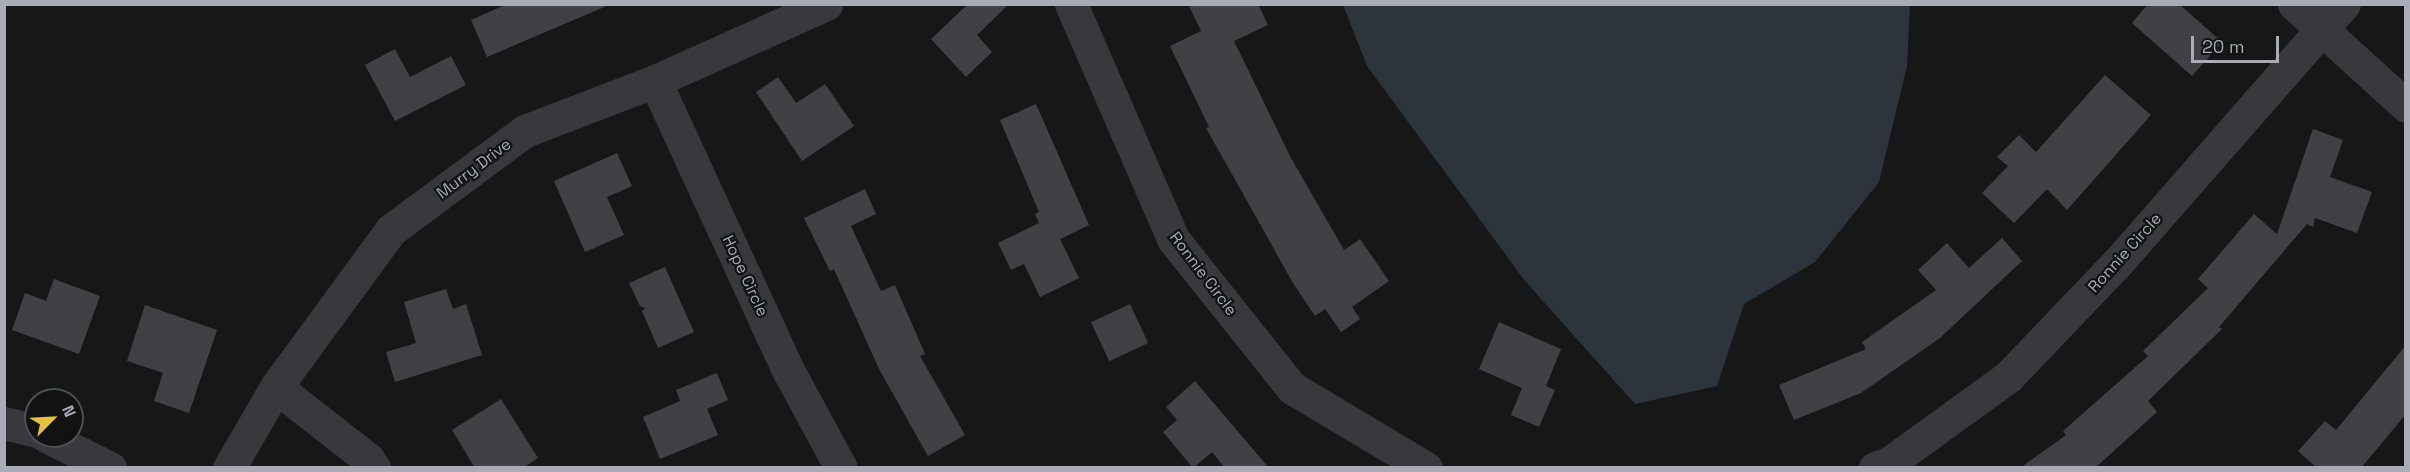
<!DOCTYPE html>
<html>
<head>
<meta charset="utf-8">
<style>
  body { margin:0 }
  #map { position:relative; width:2410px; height:472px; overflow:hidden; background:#171718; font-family:"Space Grotesk",sans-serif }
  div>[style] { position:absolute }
  .water>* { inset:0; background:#2d343c }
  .building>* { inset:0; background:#414145; transform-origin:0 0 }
  .minor>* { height:33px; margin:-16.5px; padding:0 16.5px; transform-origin:16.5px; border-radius:16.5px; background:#38383d }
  span { translate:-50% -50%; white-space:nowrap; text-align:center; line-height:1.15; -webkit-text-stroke:4.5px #121213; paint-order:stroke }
  .street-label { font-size:16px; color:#a9acb7 }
  .frame { position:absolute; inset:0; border:6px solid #a9acb7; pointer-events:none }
  .north { position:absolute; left:24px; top:388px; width:60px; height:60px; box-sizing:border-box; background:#121213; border:2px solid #4e5055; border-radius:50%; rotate:66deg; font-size:16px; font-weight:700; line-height:24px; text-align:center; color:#a9acb7 }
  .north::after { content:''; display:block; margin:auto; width:21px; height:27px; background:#e7c040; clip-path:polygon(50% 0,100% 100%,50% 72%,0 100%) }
  .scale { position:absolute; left:2191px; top:36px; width:88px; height:27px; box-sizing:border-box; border:3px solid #a9acb7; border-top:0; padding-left:8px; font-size:18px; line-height:21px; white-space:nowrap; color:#a9acb7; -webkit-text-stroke:4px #121213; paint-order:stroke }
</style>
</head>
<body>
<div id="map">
  <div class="water">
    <div style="clip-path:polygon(1343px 5px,1910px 5px,1907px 66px,1879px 182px,1815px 262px,1744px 304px,1717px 386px,1635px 404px,1525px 281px,1367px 66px)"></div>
  </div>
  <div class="building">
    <div style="clip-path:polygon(507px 4px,609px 4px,609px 5px,487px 57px,471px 20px)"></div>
    <div style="clip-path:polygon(968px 4px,1009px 4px,977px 35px,992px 52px,966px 77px,931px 39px)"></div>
    <div style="clip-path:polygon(1188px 4px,1258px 4px,1268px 25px,1234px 41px,1291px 158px,1344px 250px,1360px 239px,1389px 281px,1352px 307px,1360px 319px,1341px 332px,1325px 309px,1315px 316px,1293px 283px,1206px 128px,1209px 127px,1170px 46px,1201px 31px)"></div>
    <div style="clip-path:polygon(2148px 4px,2179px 4px,2222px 42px,2192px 76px,2132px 23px)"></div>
    <div style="clip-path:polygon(395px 49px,410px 77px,451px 56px,466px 85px,395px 121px,365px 65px)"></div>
    <div style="clip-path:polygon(2105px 75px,2151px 115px,2067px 210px,2047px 189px,2014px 223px,1982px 193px,2008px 166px,1997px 157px,2019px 135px,2036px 152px)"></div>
    <div style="clip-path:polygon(778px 77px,796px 103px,825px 84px,854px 126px,802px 161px,756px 92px)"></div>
    <div style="clip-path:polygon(1036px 104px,1089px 225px,1060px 239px,1079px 278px,1040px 297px,1024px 264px,1011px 270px,998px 243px,1039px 223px,1035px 214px,1039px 212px,1000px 120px)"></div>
    <div style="clip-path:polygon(2313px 129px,2343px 140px,2330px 177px,2372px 192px,2357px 233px,2315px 218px,2313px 227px,2307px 224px,2219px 327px,2222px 329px,2148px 401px,2157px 412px,2095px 468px,2020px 468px,2066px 435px,2063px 431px,2148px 356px,2143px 351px,2208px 288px,2198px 279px,2254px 214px,2277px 234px)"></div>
    <div style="clip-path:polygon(617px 153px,632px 186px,607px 197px,624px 235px,585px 252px,554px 181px)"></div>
    <div style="clip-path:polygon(865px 189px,876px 214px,851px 226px,881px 291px,895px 285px,925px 354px,920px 356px,965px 435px,928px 456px,879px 369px,834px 269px,830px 271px,804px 218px)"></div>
    <div style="clip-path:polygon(2002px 238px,2022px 261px,1940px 338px,1861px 393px,1794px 420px,1779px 385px,1866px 349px,1862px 342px,1936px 290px,1918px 270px,1947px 243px,1969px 268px)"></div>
    <div style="clip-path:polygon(665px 267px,694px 332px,658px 348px,642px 311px,645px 308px,640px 306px,629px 283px)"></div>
    <div style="clip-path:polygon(54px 279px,100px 296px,79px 354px,12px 330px,25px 293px,46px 301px)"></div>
    <div style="clip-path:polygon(446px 289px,453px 309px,466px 304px,482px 355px,395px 382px,386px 352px,416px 343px,404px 302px)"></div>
    <div style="left:1130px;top:304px;width:43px;height:43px;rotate:65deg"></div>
    <div style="clip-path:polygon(145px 305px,217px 330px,189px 413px,154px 401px,163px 373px,127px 361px)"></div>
    <div style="clip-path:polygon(1499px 322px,1561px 349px,1546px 386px,1555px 390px,1539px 427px,1511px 415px,1522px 388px,1479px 369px)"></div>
    <div style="clip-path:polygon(2406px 345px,2406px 414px,2361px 468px,2317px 468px,2298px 451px,2325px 421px,2336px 430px)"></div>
    <div style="clip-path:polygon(717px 373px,728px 400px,707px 409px,718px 435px,660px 459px,643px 417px,680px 401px,676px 390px)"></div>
    <div style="clip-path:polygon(1195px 381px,1269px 468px,1225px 468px,1212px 452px,1193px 468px,1163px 432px,1177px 420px,1166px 407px)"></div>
    <div style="clip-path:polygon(501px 399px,538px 458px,523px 468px,475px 468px,452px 430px)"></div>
  </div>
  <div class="minor">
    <div style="left:1071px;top:4px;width:256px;rotate:66.5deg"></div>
    <div style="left:1173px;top:239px;width:191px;rotate:51.4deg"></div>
    <div style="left:1292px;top:388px;width:156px;rotate:30.8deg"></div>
    <div style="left:2294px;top:4px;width:151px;rotate:42.3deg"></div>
    <div style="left:655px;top:81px;width:318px;rotate:65.3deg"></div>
    <div style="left:788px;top:370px;width:111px;rotate:61.6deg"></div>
    <div style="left:276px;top:387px;width:117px;rotate:38deg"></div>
    <div style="left:368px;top:459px;width:11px;rotate:56deg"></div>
    <div style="left:4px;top:423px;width:33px;rotate:14deg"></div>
    <div style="left:46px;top:436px;width:72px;rotate:26.6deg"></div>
    <div style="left:229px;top:468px;width:94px;rotate:-59.9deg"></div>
    <div style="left:276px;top:387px;width:195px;rotate:-53.8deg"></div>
    <div style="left:391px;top:230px;width:167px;rotate:-36.5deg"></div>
    <div style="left:525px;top:131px;width:139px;rotate:-21deg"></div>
    <div style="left:655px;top:81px;width:188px;rotate:-24.2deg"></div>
    <div style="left:1875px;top:468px;width:15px;rotate:-20deg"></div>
    <div style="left:1889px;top:463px;width:147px;rotate:-35.9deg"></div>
    <div style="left:2008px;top:377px;width:159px;rotate:-46.3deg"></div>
    <div style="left:2118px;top:262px;width:343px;rotate:-48.8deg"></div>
  </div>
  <div class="street-label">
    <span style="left:474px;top:169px;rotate:-37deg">Murry Drive</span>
    <span style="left:2125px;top:253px;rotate:-48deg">Ronnie Circle</span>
    <span style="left:1203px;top:274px;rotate:53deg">Ronnie Circle</span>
    <span style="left:745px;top:276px;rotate:65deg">Hope Circle</span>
  </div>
  <div class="frame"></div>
  <div class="north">N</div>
  <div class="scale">20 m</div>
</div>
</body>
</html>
